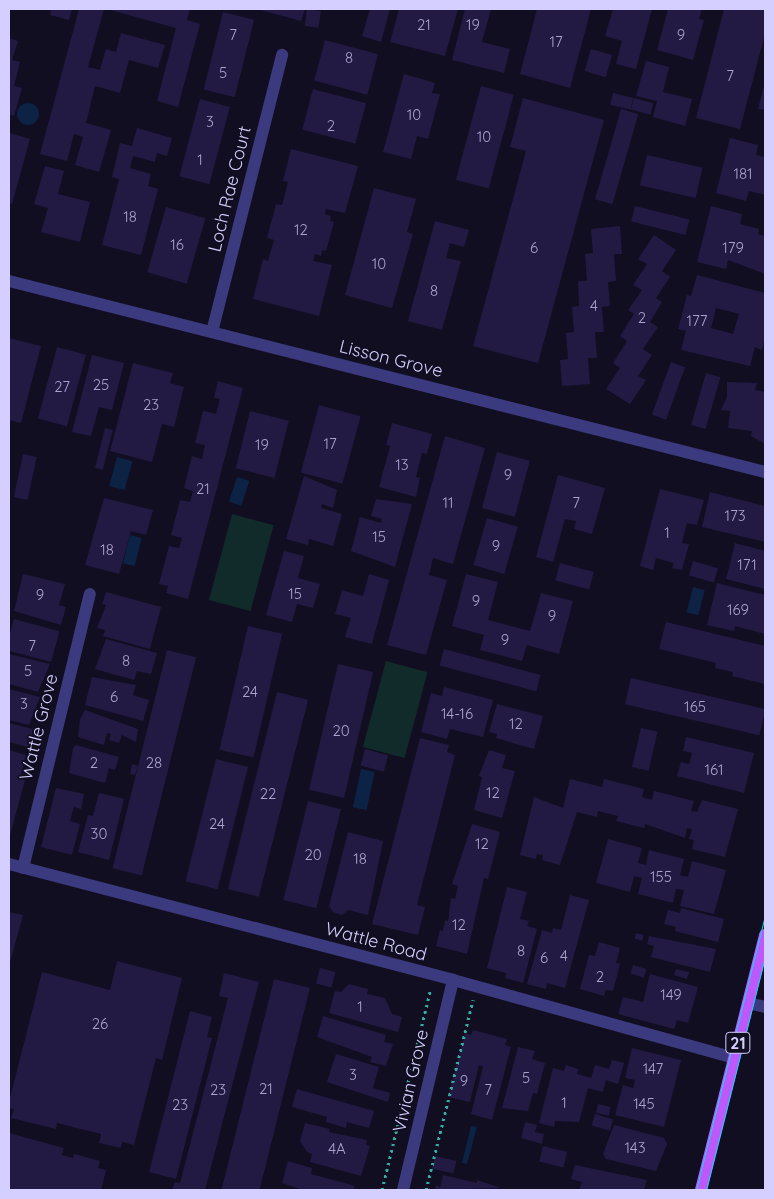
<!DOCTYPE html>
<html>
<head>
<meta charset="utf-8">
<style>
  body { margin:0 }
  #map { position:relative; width:774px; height:1199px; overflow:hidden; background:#110e21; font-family:Quicksand,sans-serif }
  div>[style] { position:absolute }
  .green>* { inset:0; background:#112b2a; transform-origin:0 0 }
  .water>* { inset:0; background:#0d2345; transform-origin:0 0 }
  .round { border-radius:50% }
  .building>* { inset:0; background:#221a42; transform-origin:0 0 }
  .path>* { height:3px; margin-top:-1.5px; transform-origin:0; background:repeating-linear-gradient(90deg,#31b0a7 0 2.5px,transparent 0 6.5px) }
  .minor>* { height:12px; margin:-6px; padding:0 6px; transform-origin:6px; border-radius:6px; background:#3c3a7f }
  .major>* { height:12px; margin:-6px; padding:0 6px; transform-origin:6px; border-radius:6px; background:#bd59fb }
  .tram>* { height:1px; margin:-0.5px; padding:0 0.5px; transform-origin:0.5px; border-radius:0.5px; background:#06ddf3 }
  span { translate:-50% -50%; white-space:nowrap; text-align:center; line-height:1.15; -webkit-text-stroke:4px #110e21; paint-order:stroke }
  .number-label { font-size:15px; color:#a8a2cf }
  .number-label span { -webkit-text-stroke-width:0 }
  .shield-label span { padding:1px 4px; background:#110e21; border:1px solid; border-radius:4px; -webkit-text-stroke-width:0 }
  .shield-label { font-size:16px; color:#d4cffe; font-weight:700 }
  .street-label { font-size:18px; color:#d4cffe }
  .frame { position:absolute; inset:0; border:10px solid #d4cffe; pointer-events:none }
</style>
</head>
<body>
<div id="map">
  <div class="green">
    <div style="left:232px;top:514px;width:43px;height:89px;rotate:15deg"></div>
    <div style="left:386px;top:661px;width:43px;height:89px;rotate:15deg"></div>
  </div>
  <div class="water">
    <div class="round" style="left:17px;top:103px;width:22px;height:22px"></div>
    <div style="left:117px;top:457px;width:16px;height:30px;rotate:15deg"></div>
    <div style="left:237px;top:477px;width:13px;height:26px;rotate:18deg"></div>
    <div style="left:130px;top:535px;width:12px;height:29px;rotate:14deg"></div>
    <div style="left:693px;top:587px;width:12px;height:26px;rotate:14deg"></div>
    <div style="left:361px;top:769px;width:14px;height:39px;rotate:12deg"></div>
    <div style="clip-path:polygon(471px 1126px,477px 1127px,467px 1164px,462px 1163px)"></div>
  </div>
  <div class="building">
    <div style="clip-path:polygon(51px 9px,72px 9px,69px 20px,50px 15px)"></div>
    <div style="clip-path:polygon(79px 9px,104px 9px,88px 67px,100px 70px,106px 49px,116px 52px,121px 33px,165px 45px,158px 68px,129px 60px,120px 93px,95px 86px,86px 123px,111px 130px,99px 172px,75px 165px,83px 137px,74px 134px,67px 161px,40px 154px)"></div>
    <div style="clip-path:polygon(107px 9px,190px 9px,187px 20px,200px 24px,178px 107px,157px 101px,176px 28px)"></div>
    <div style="clip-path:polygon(257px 9px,305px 9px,301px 21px)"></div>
    <div style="left:307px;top:9px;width:14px;height:17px;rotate:8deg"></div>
    <div style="clip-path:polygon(370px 9px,390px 9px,381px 42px,362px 36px)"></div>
    <div style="clip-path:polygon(399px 9px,458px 9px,445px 56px,390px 42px)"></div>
    <div style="clip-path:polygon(465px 9px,491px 9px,482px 42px,510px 49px,504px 73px,452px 60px)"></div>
    <div style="clip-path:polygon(537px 9px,591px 9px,570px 88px,520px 74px)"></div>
    <div style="clip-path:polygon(613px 9px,652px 9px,636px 69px,616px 64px,622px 41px,605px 36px)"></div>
    <div style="clip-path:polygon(668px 9px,702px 9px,699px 19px,704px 20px,693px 60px,657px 50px)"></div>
    <div style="clip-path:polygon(724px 9px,765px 9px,765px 34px,740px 129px,696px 118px)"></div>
    <div style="left:223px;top:12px;width:32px;height:80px;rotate:14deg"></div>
    <div style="clip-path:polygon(9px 38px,18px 41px,12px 60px,20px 62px,14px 86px,22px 88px,14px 116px,9px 114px)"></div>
    <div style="left:325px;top:40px;width:55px;height:42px;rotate:15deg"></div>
    <div style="left:591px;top:49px;width:22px;height:23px;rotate:16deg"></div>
    <div style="clip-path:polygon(646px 61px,669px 67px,663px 92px,692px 99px,685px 126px,653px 117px,657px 101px,636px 96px)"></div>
    <div style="clip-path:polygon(404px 74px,435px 83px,432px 93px,440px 94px,428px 139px,417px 136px,411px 159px,383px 152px)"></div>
    <div style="clip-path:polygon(765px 82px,765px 110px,758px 109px)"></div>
    <div style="left:481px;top:86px;width:34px;height:97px;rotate:15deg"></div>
    <div style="left:313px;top:89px;width:55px;height:42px;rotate:15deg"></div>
    <div style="left:613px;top:93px;width:21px;height:12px;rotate:14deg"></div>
    <div style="clip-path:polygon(523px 98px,604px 120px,538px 363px,473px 346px,526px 151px,510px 147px)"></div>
    <div style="left:634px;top:98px;width:20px;height:12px;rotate:15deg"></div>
    <div style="left:200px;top:99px;width:31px;height:80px;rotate:15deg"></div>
    <div style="left:621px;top:109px;width:18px;height:94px;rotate:16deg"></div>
    <div style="clip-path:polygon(137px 128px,172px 138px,167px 156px,157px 153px,155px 162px,133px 156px,130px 168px,151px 174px,148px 186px,158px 189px,141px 255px,102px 245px,119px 179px,112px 177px,120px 143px,132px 146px)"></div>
    <div style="clip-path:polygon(9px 133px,30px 139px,12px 204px,9px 203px)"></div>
    <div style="clip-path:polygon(730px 138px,758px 145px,756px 155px,765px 157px,765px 195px,749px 191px,746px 201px,716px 193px)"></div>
    <div style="clip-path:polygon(291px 149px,358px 166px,345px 213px,326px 209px,325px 214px,331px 216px,330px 221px,334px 222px,326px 251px,322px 250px,321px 256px,315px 254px,313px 261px,332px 265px,319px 316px,253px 299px,263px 259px,268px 261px,274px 240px,267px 238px,276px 204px,282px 205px,288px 182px,283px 181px)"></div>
    <div style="left:647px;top:155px;width:57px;height:31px;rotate:13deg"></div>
    <div style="clip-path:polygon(45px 166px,64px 171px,58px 194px,90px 202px,80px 242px,41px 232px,48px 208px,34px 204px)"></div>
    <div style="clip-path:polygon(374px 188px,416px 199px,407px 232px,413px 234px,392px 308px,345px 295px)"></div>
    <div style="left:635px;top:206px;width:56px;height:16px;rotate:14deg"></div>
    <div style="clip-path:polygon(711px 206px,742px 214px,740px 224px,759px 229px,758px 234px,765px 236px,765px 274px,728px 260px,726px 269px,697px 262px)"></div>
    <div style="left:166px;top:207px;width:41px;height:68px;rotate:16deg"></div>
    <div style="clip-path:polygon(435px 221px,469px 230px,464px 247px,450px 243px,446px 258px,461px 261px,442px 330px,408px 321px)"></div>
    <div style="clip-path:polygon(620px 226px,622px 254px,614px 254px,616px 281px,608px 282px,610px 306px,602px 307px,604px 332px,595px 332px,597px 358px,588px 358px,590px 384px,562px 386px,560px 360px,568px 359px,566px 333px,574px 332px,572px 307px,579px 306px,578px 281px,587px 281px,585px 254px,593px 253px,591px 229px)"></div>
    <div style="clip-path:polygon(654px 235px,676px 250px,662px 271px,670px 277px,656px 298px,662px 302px,650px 322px,658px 327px,643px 349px,652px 355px,638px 376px,646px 380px,630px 404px,606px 389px,620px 368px,613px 363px,627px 341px,620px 336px,634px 314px,628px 310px,642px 290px,633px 285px,647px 264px,638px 259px)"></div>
    <div style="clip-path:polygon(evenodd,697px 275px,765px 293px,765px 336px,762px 350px,755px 347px,750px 366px,681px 350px,686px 331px,678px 329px,687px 295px,691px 296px,697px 275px,716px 308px,739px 314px,733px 334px,711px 328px,716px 308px)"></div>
    <div style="clip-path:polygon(9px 338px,41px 346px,21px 423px,9px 420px)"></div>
    <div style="left:57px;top:347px;width:30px;height:74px;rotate:15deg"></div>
    <div style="clip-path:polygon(92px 355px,124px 363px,112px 410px,99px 407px,91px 436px,72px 432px)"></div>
    <div style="left:671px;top:362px;width:15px;height:56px;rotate:20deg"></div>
    <div style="clip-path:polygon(133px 363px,173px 373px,170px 383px,184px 387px,174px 427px,162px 424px,152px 462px,110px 451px)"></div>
    <div style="left:706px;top:373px;width:15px;height:54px;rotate:16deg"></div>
    <div style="clip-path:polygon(218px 381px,243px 388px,188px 599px,166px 593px,168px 586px,159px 584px,169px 546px,179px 548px,182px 538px,171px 535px,180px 500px,190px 502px,193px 491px,184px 488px,192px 456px,202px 459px,205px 445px,195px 443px,203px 411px,216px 414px,220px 399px,214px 398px)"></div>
    <div style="clip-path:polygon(727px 382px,757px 383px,755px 390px,765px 392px,765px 444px,751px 436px,752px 431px,728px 428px,730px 411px,721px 410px,727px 397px)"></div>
    <div style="left:319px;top:405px;width:43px;height:70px;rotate:15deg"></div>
    <div style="left:250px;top:411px;width:40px;height:59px;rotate:14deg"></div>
    <div style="clip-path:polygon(392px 423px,432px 434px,427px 454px,422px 453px,416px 477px,420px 478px,416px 497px,379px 487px,390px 446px,386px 445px)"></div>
    <div style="left:105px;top:428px;width:8px;height:41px;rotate:14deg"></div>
    <div style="clip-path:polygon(445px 436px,485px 448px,453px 564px,433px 558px,429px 575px,447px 580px,426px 655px,387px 645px)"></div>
    <div style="left:497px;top:452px;width:34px;height:58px;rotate:15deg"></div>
    <div style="left:23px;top:454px;width:14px;height:44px;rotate:12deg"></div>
    <div style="clip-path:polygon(558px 475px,605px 488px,592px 534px,574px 529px,576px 521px,565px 519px,553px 562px,536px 557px)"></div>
    <div style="clip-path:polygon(304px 476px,337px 490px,333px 508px,322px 504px,321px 508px,342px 514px,333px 546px,309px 539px,308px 545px,286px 539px)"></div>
    <div style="clip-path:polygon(660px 489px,704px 500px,697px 525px,687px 523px,682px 543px,689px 544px,682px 570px,672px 568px,674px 563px,656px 558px,653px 570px,640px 566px)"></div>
    <div style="clip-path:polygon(710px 492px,765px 506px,765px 542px,702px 527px)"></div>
    <div style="clip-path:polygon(104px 498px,153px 510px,146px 535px,131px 531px,119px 574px,85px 565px)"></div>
    <div style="clip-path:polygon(376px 499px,412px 504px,395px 567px,351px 551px,360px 517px,381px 523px,382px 519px,371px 516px)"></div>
    <div style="left:487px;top:518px;width:32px;height:49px;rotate:16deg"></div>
    <div style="clip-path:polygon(735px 543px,765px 551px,765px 589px,726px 579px)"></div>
    <div style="clip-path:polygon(284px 551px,304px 556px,298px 578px,320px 584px,313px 608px,297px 604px,292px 622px,266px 615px)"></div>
    <div style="left:693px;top:561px;width:26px;height:15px;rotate:16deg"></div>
    <div style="left:560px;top:563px;width:35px;height:18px;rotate:15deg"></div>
    <div style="clip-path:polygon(23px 574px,65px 584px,59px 605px,66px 607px,61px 625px,14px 611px)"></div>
    <div style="clip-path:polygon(369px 574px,389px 580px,372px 644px,345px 637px,351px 618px,335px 614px,342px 590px,363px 596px)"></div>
    <div style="clip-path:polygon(466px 574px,498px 582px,488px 620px,530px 631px,541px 593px,573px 601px,559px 654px,527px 645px,522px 661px,480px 650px,484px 635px,452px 626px)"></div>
    <div style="clip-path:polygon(717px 583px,765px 595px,765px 634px,735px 626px,734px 631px,707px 625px)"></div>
    <div style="clip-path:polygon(106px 592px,161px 607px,150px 649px,103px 636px,105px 630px,97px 628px,106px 605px,102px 604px)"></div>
    <div style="left:14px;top:619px;width:47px;height:32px;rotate:15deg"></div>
    <div style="clip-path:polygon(666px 622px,765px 646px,765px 684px,732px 676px,733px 672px,715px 668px,716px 663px,659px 649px)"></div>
    <div style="left:248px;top:626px;width:35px;height:127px;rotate:13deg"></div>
    <div style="clip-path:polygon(106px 639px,157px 653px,151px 674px,137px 671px,134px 680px,95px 669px)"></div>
    <div style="left:444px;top:649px;width:100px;height:17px;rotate:15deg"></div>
    <div style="left:167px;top:650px;width:30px;height:225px;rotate:14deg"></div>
    <div style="clip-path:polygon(9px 654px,50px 664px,38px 692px,9px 684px)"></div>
    <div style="left:338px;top:664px;width:36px;height:129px;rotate:13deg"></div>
    <div style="clip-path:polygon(92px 677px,136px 685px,133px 695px,149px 700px,143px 721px,85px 705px)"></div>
    <div style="left:631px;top:678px;width:138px;height:27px;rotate:13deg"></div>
    <div style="clip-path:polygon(444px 687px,493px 700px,483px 737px,450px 729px,447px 739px,421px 732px,431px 693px,442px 696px)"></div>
    <div style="clip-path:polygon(9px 689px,40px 697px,29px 725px,9px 720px)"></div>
    <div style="left:277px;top:692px;width:32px;height:203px;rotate:14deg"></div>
    <div style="clip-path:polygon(497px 704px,543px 716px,534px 749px,496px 738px,497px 734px,489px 732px)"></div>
    <div style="clip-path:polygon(85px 710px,138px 729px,136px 742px,122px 735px,119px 743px,109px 740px,111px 734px,107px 733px,104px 745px,78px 737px,80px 719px)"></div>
    <div style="clip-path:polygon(9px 723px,36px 730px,31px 748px,9px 742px)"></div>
    <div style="left:641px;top:728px;width:17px;height:40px;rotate:13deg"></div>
    <div style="clip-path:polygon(686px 737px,754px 753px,744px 793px,677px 776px,681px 762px,689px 764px,692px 753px,683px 751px)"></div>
    <div style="clip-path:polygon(420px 738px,449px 745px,447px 752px,455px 755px,417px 905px,425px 907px,418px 935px,372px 924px)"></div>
    <div style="clip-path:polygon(76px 745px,119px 757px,115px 770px,109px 768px,105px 783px,69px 773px,73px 748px)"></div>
    <div style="left:365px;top:749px;width:24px;height:17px;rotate:15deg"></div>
    <div style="clip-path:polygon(9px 750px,26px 755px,20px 779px,25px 780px,9px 839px)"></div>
    <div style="clip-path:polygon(489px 750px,506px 755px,502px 768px,515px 771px,502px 818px,474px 810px,482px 777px,479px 776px)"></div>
    <div style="left:216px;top:759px;width:33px;height:126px;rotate:14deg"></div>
    <div style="clip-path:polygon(132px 764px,138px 766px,135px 775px,130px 774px)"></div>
    <div style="clip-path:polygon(570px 779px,602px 787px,604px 779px,644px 789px,642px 797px,652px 800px,654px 791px,694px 801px,691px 811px,697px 812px,702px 800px,738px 809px,725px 857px,692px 849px,694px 840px,689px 839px,692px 829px,687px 828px,685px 838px,645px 824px,644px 828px,616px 821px,618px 816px,598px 811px,597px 817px,577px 812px,560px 865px,542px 860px,543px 855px,537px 854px,536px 859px,520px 855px,534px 797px,563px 808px)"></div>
    <div style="clip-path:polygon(56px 788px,84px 794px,81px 809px,74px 807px,70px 821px,80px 824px,72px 855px,41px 847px)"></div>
    <div style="clip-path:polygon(99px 793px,124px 799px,109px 860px,78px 852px,88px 815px,93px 816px)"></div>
    <div style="left:308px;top:801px;width:34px;height:102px;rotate:14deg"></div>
    <div style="clip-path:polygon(472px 824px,500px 832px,488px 879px,484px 878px,467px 954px,436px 946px,440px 930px,443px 931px,445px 920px,448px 921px,451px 898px,455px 899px,458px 886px,452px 884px)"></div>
    <div style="clip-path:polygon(348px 832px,383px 841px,368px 915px,348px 910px,342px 915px,333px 912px,329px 906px)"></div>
    <div style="clip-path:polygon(608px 839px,642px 848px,638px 863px,646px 865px,649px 850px,684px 859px,680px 875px,688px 877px,692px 861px,726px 870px,714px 914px,680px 906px,684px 890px,676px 889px,673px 903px,638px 894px,642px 878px,634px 876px,630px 892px,596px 883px)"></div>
    <div style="clip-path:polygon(507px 887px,527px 892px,520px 919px,529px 921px,527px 926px,537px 929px,523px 983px,505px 978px,506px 973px,487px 968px)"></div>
    <div style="clip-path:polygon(570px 895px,589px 900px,565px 988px,547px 983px,546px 989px,527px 984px,542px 930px,552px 933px,553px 928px,561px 930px)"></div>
    <div style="clip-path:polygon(681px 908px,724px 919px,718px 942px,675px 931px,676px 927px,664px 924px,668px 910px,680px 913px)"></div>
    <div style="clip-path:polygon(9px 912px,23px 915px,9px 966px)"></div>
    <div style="left:636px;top:933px;width:8px;height:6px;rotate:14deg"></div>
    <div style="clip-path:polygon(649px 936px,716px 949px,710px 972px,651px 957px,654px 946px,647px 944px)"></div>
    <div style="clip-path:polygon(599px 942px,620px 948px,616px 963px,620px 964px,613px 991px,606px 990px,604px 996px,580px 989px,589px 955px,595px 956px)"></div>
    <div style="clip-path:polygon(117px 961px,182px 978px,162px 1060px,156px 1058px,134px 1145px,122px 1142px,121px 1148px,99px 1143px,101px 1134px,57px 1123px,56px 1129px,11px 1118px,14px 1109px,9px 1108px,9px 1102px,42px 972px,110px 990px)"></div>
    <div style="left:633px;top:965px;width:14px;height:9px;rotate:17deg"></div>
    <div style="left:320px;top:968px;width:16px;height:16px;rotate:15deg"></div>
    <div style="clip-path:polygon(676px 969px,689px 972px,687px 979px,674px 975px)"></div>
    <div style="clip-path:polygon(224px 973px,259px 982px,205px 1190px,172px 1190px,175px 1182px,180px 1183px,228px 998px,219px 996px)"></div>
    <div style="clip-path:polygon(650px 974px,698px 987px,688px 1023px,677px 1020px,674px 1029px,618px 1014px,623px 997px,643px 1002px)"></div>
    <div style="left:274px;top:979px;width:37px;height:217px;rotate:14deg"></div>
    <div style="clip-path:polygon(349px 984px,368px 989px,367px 994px,385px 998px,392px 1014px,402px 1017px,398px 1032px,329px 1013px,335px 991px,341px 992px)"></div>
    <div style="clip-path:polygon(190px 1011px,212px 1017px,207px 1037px,212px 1038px,176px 1179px,149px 1172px)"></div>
    <div style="clip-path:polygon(323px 1016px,386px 1035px,384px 1042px,393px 1044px,386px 1066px,370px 1062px,372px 1057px,317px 1037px)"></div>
    <div style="clip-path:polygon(473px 1030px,507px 1039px,505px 1045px,511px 1047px,492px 1120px,471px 1114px,483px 1067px,479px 1065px,470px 1102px,448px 1097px,465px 1033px,471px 1035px)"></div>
    <div style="clip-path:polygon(518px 1047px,535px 1051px,532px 1059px,545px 1063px,537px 1094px,533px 1093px,528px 1111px,502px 1108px)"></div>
    <div style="clip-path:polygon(632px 1048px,681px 1060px,664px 1127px,615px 1115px,623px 1085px,633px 1088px,635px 1080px,625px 1078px)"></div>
    <div style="clip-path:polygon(336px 1054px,379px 1067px,373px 1088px,390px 1093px,388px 1102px,327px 1082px)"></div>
    <div style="clip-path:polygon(612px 1060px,624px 1063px,618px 1084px,606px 1080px,603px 1092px,588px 1088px,579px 1122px,555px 1121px,554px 1127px,539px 1123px,553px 1068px,564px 1071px,566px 1065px,578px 1069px,577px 1074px,591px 1078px,595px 1065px,609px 1069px)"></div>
    <div style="clip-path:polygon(297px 1089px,374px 1111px,369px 1128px,347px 1122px,346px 1128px,326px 1122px,327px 1117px,292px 1107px)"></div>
    <div style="left:598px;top:1104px;width:13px;height:9px;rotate:13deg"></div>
    <div style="left:595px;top:1114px;width:19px;height:12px;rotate:16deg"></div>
    <div style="clip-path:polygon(525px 1122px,537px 1125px,535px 1132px,544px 1134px,542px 1144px,521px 1138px)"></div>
    <div style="clip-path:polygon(305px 1123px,330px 1129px,329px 1132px,367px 1140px,366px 1145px,370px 1146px,361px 1176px,310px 1162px,312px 1154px,307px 1152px,300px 1141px)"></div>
    <div style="clip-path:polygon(614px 1125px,664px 1138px,667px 1144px,656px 1171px,606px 1159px,603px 1154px)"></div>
    <div style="clip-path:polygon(9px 1133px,64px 1148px,62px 1155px,73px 1158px,74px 1154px,100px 1161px,98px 1168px,106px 1170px,101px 1190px,9px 1190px)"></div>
    <div style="left:543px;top:1146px;width:25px;height:16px;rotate:14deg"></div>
    <div style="left:435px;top:1156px;width:22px;height:13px;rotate:13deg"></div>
    <div style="clip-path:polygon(288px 1161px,312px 1168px,311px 1174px,355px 1186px,353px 1190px,303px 1190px,282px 1183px)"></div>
    <div style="clip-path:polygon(575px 1165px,647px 1180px,644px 1190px,579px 1190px,582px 1182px,571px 1179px)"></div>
    <div style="clip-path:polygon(443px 1175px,477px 1183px,477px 1180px,501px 1188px,435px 1190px,436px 1185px,440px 1187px)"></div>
  </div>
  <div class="path">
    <div style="left:382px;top:1190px;width:205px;rotate:-76.4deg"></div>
    <div style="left:426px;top:1190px;width:196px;rotate:-76.1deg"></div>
  </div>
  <div class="minor">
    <div style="left:9px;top:281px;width:780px;rotate:14.18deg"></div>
    <div style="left:212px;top:332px;width:286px;rotate:-75.8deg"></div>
    <div style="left:9px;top:864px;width:459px;rotate:14.6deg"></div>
    <div style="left:453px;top:980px;width:292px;rotate:15.5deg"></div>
    <div style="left:23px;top:868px;width:282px;rotate:-76.3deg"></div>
    <div style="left:748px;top:1003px;width:17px;rotate:13deg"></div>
    <div style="left:403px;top:1190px;width:216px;rotate:-76.6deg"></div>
  </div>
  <div class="major">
    <div style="left:701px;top:1190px;width:263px;rotate:-75.9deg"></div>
  </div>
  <div class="tram">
    <div style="left:696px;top:1190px;width:284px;rotate:-75.9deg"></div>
    <div style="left:706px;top:1190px;width:241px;rotate:-75.8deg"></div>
  </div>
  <div class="number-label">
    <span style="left:424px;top:25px">21</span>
    <span style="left:473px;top:25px">19</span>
    <span style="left:233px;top:35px">7</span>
    <span style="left:681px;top:35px">9</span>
    <span style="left:556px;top:42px">17</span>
    <span style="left:349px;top:58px">8</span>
    <span style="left:223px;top:73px">5</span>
    <span style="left:730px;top:76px">7</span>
    <span style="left:414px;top:115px">10</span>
    <span style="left:210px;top:122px">3</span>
    <span style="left:331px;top:126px">2</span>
    <span style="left:484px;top:137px">10</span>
    <span style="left:200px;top:160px">1</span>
    <span style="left:743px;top:174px">181</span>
    <span style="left:130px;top:217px">18</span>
    <span style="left:301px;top:230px">12</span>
    <span style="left:177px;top:245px">16</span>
    <span style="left:534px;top:248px">6</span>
    <span style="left:733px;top:248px">179</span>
    <span style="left:379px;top:264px">10</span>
    <span style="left:434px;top:291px">8</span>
    <span style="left:594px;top:306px">4</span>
    <span style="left:642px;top:318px">2</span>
    <span style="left:697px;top:321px">177</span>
    <span style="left:101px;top:385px">25</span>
    <span style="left:62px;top:387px">27</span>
    <span style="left:151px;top:405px">23</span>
    <span style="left:330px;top:444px">17</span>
    <span style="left:262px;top:445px">19</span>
    <span style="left:402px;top:465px">13</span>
    <span style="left:508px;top:475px">9</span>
    <span style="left:203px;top:489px">21</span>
    <span style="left:448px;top:503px">11</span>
    <span style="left:576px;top:503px">7</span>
    <span style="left:735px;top:516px">173</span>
    <span style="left:667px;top:533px">1</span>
    <span style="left:379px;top:537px">15</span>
    <span style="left:496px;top:546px">9</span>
    <span style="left:107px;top:550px">18</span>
    <span style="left:747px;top:565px">171</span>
    <span style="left:295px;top:594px">15</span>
    <span style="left:40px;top:595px">9</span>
    <span style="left:476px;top:601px">9</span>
    <span style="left:738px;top:610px">169</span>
    <span style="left:552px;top:616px">9</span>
    <span style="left:505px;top:640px">9</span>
    <span style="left:32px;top:646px">7</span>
    <span style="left:126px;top:661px">8</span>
    <span style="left:28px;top:671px">5</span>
    <span style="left:250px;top:692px">24</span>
    <span style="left:114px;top:697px">6</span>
    <span style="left:24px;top:704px">3</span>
    <span style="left:695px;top:707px">165</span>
    <span style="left:457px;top:714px">14-16</span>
    <span style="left:516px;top:724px">12</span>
    <span style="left:341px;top:731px">20</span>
    <span style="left:94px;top:763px">2</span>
    <span style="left:154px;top:763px">28</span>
    <span style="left:714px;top:770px">161</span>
    <span style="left:493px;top:793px">12</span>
    <span style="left:268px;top:794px">22</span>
    <span style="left:217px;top:824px">24</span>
    <span style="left:99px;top:834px">30</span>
    <span style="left:482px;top:844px">12</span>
    <span style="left:313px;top:855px">20</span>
    <span style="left:360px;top:859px">18</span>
    <span style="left:661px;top:877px">155</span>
    <span style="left:459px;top:925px">12</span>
    <span style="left:521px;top:951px">8</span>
    <span style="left:564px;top:956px">4</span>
    <span style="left:544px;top:958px">6</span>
    <span style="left:600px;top:977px">2</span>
    <span style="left:671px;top:995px">149</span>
    <span style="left:360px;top:1007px">1</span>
    <span style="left:100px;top:1024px">26</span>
    <span style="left:653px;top:1069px">147</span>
    <span style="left:353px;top:1075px">3</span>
    <span style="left:526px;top:1078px">5</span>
    <span style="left:464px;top:1081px">9</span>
    <span style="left:266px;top:1089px">21</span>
    <span style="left:218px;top:1090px">23</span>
    <span style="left:488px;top:1090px">7</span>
    <span style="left:564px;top:1103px">1</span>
    <span style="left:644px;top:1104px">145</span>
    <span style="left:180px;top:1105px">23</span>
    <span style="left:635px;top:1148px">143</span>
    <span style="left:337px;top:1149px">4A</span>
  </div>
  <div class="shield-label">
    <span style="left:738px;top:1043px">21</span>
  </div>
  <div class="street-label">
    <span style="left:230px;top:189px;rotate:-76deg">Loch Rae Court</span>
    <span style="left:391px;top:359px;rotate:14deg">Lisson Grove</span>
    <span style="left:39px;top:727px;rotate:-76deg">Wattle Grove</span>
    <span style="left:376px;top:942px;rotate:15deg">Wattle Road</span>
    <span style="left:411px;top:1081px;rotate:-77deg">Vivian Grove</span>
  </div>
  <div class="frame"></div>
</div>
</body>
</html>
